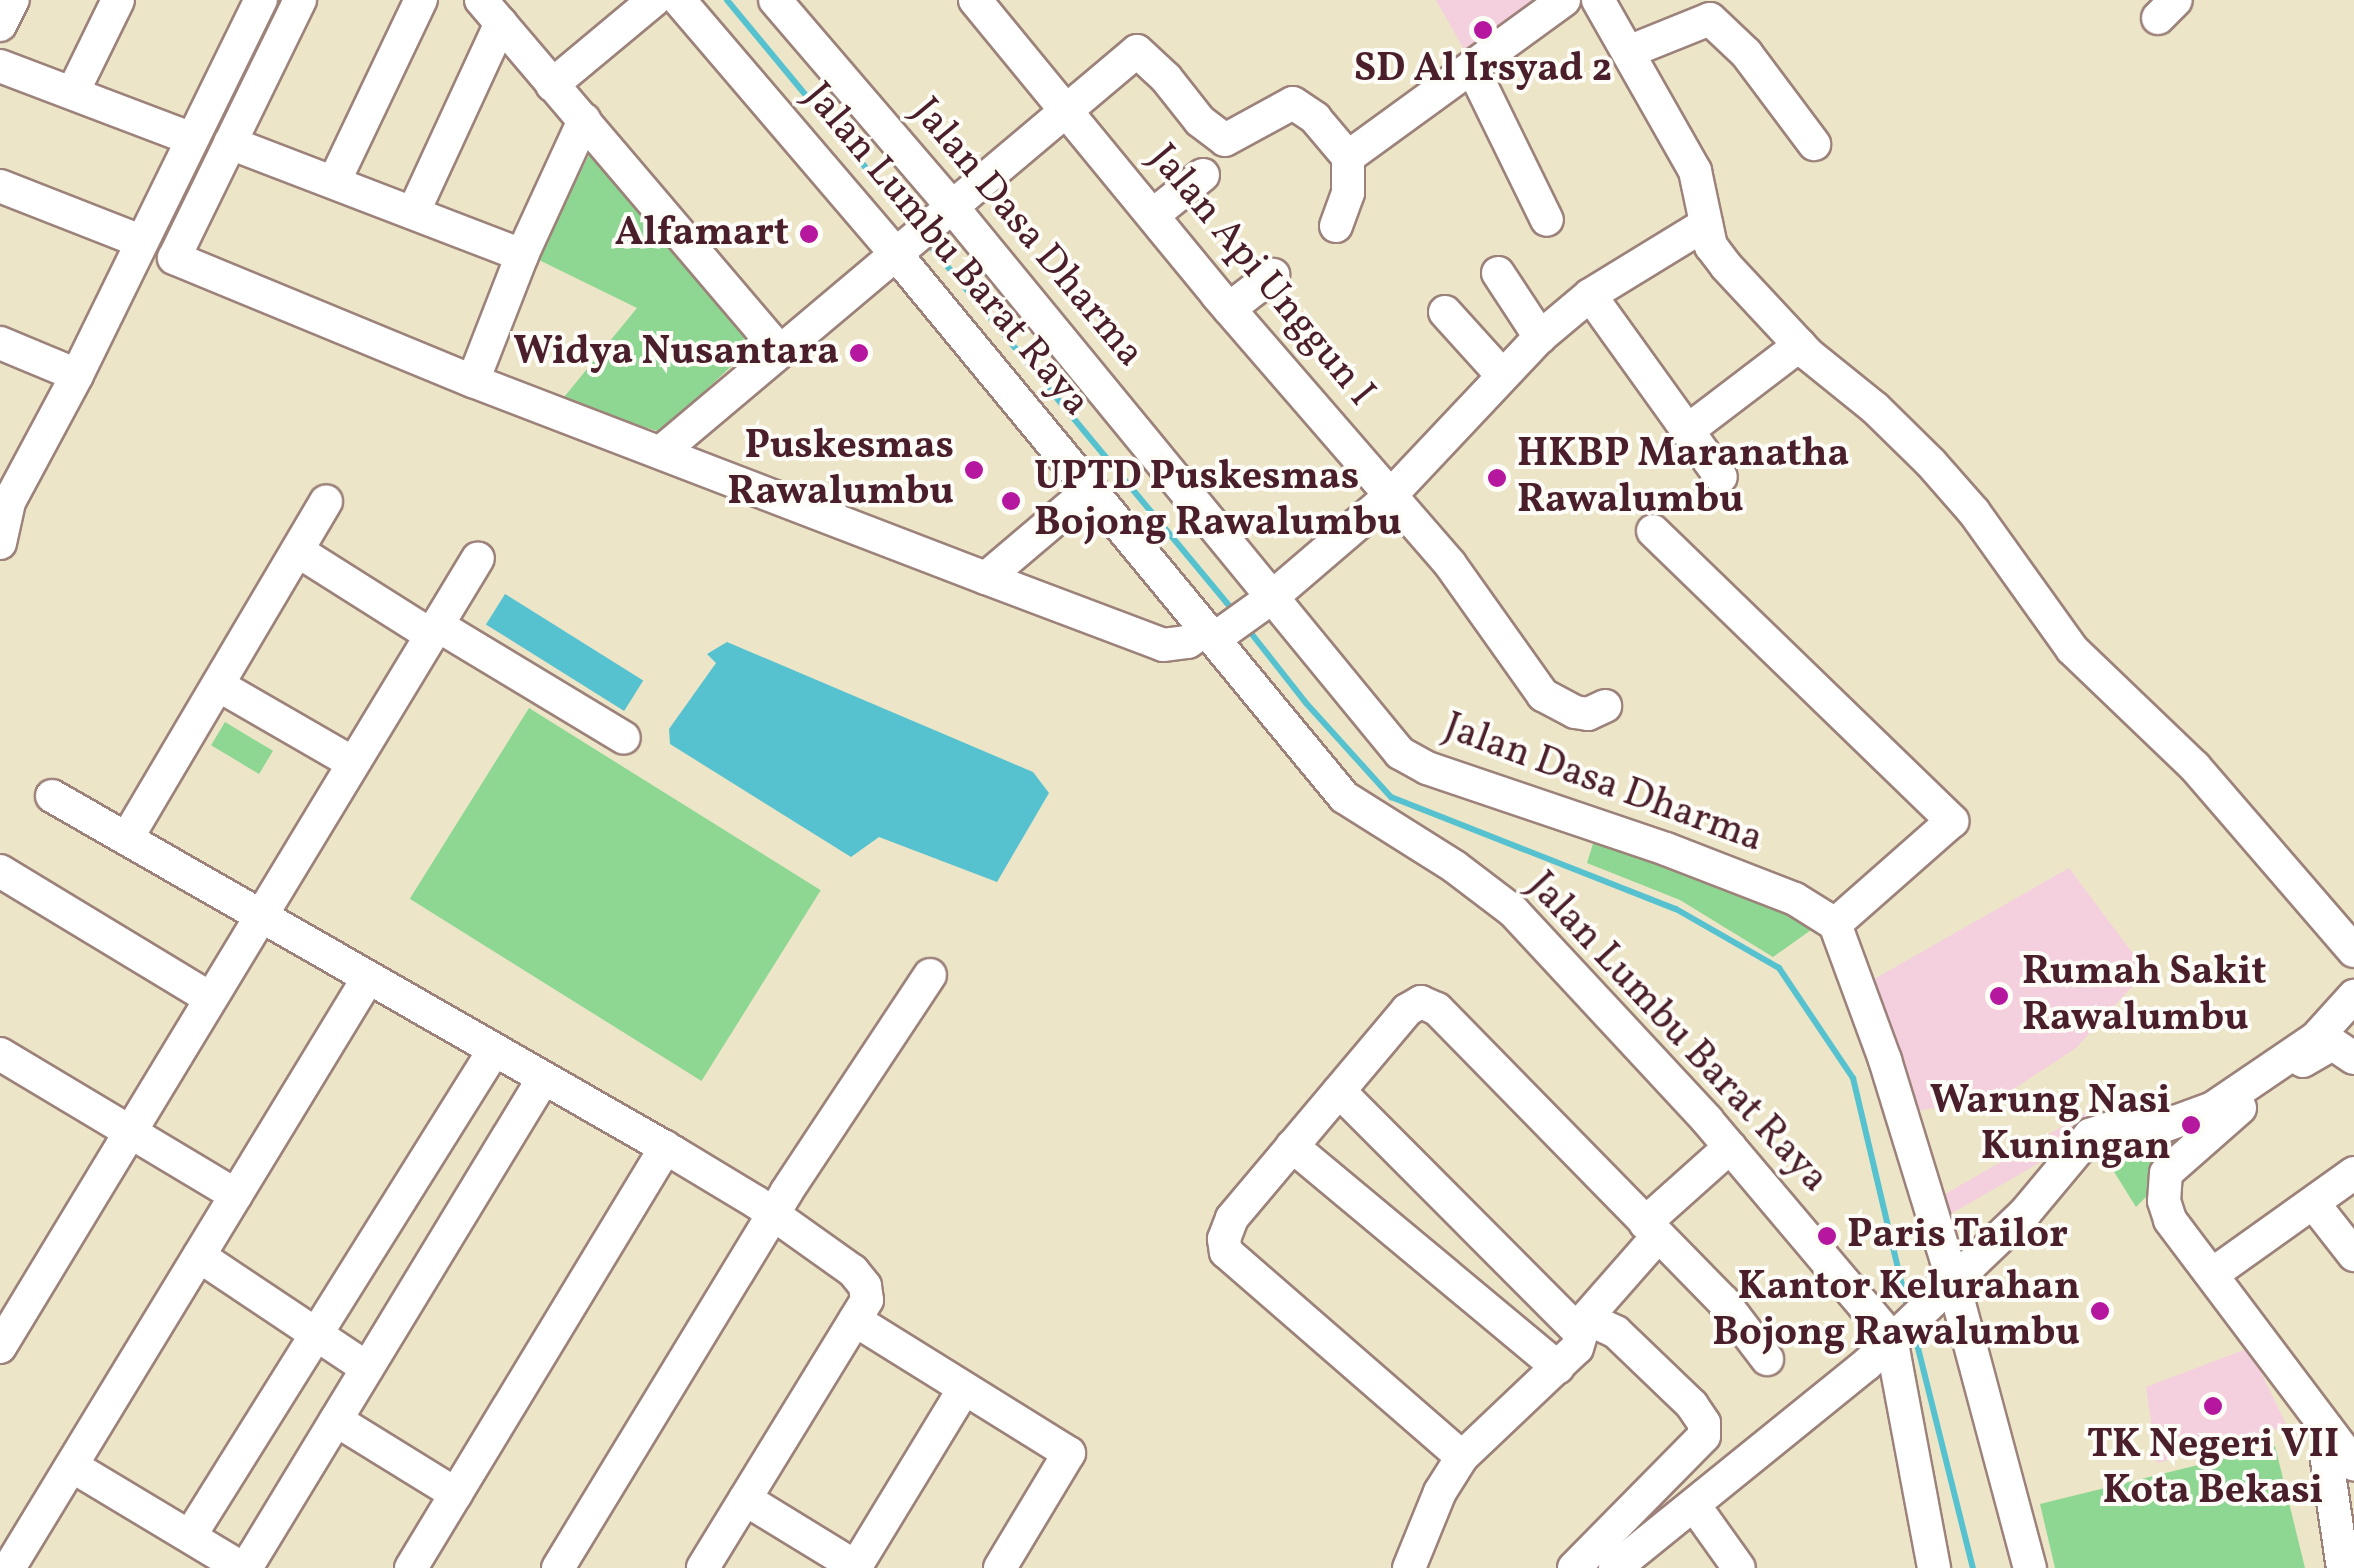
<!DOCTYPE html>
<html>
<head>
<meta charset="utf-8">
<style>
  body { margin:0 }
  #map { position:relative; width:2354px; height:1568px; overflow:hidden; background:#ede5c8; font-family:Vollkorn,serif }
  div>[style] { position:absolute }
  .built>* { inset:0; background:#f4cfde; transform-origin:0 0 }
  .green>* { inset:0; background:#8dd792; transform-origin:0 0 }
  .water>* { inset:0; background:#56c2cf; transform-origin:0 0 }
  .stream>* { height:6px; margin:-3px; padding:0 3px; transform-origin:3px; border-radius:3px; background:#56c2cf }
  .roads { filter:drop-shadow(2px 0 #9c827a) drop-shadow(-2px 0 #9c827a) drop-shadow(0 2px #9c827a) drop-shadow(0 -2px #9c827a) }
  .minor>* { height:32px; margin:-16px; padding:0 16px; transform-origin:16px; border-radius:16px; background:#fff }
  .dots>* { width:28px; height:28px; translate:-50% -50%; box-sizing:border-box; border:5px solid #fdfcf7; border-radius:50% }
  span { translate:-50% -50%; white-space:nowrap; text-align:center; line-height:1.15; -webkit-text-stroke:8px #fdfcf7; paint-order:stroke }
  .poi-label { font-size:40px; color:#4a1f2b; font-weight:700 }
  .right { translate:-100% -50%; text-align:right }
  .left { translate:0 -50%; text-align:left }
  .street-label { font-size:40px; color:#4a1f2b }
</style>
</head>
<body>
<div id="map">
  <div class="built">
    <div style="clip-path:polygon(1436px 0,1555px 0,1470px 60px)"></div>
    <div style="clip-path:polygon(2069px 868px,2146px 971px,2076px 1048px,2006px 1094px,1912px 1112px,1869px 982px)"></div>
    <div style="left:2096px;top:1107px;width:20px;height:199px;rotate:60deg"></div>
    <div style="clip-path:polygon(2249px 1348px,2287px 1426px,2157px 1463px,2146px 1387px)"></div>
  </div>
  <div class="green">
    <div style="clip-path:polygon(592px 149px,754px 345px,661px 432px,560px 402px,637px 308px,537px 259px)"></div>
    <div style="left:529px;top:708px;width:344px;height:225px;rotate:32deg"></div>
    <div style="left:225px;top:722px;width:56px;height:27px;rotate:31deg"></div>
    <div style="clip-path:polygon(1596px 834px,1818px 925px,1773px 957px,1680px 900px,1587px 863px)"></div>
    <div style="clip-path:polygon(2148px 1135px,2164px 1165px,2160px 1183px,2136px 1207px,2093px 1138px)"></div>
    <div style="clip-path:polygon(2275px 1446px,2305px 1568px,2055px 1568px,2040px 1504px)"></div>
  </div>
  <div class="water">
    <div style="left:505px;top:594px;width:163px;height:36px;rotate:32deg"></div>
    <div style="clip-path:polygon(727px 642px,1033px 772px,1049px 793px,997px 882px,879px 837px,851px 857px,670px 744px,669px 729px,716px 663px,707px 654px)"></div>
  </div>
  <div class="stream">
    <div style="left:727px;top:0;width:293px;rotate:50.4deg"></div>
    <div style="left:928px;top:243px;width:477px;rotate:50.3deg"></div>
    <div style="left:1247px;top:628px;width:95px;rotate:51.8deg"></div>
    <div style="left:1306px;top:703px;width:127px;rotate:47.9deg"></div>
    <div style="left:1391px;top:797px;width:306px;rotate:21.5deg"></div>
    <div style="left:1676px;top:909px;width:119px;rotate:29.8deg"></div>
    <div style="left:1779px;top:968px;width:133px;rotate:56.1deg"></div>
    <div style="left:1853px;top:1078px;width:238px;rotate:76.7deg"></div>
    <div style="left:1914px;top:1332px;width:243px;rotate:76deg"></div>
  </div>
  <div class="roads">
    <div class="minor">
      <div style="left:300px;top:0;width:287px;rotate:116deg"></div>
      <div style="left:174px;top:258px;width:323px;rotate:22.4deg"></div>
      <div style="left:473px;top:381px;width:550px;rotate:21.01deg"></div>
      <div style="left:986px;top:578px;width:138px;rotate:-40.3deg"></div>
      <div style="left:481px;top:0;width:458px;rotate:49.6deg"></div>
      <div style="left:679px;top:0;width:333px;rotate:49.5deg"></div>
      <div style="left:895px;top:253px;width:705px;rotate:50.46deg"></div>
      <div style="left:1344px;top:797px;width:131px;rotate:32.2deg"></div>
      <div style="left:1455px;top:867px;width:74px;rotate:37.3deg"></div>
      <div style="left:1514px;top:912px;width:284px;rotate:47.1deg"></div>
      <div style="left:1707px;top:1120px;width:285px;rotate:49.8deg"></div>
      <div style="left:1891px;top:1338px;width:234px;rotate:79.4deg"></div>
      <div style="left:775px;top:0;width:274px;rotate:49.4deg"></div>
      <div style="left:953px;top:208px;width:705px;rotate:50.64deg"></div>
      <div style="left:1400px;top:753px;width:31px;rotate:29deg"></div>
      <div style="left:1427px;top:768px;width:252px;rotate:18.7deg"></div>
      <div style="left:1666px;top:849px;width:138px;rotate:21.2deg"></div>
      <div style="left:1795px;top:899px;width:47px;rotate:32deg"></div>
      <div style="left:1835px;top:924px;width:145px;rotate:69.8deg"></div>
      <div style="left:1885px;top:1060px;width:231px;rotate:72.9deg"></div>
      <div style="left:1953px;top:1281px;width:297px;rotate:75deg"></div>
      <div style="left:975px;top:0;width:382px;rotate:50.6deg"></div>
      <div style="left:1217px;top:295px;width:356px;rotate:49.1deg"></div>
      <div style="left:1450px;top:564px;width:161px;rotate:54.6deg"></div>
      <div style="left:1543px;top:695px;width:36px;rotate:28deg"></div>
      <div style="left:1575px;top:712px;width:13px;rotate:9deg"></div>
      <div style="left:1588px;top:714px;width:19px;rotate:-25deg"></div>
      <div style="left:1598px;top:0;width:197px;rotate:60.4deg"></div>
      <div style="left:1695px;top:171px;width:77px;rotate:78deg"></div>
      <div style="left:1711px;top:246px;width:25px;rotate:53deg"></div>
      <div style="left:1726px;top:266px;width:120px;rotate:47deg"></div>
      <div style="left:1808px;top:354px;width:86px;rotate:38.9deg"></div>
      <div style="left:1875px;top:408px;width:78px;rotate:44.5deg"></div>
      <div style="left:1931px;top:463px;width:65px;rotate:48.7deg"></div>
      <div style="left:1974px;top:512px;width:168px;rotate:54.4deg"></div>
      <div style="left:2072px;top:649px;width:170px;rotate:43.8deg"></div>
      <div style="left:2195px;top:767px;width:243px;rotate:49.2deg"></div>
      <div style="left:2158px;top:18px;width:25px;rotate:-45deg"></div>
      <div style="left:0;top:25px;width:28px;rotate:-63deg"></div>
      <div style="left:1628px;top:52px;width:88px;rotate:-21.9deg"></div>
      <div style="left:1710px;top:19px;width:50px;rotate:43.4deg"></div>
      <div style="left:1746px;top:53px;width:114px;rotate:53.2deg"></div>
      <div style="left:0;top:66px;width:205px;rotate:20.8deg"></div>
      <div style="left:1472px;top:67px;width:170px;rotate:63.9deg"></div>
      <div style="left:552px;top:85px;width:133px;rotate:-39.8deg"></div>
      <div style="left:73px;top:92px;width:102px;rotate:-63.9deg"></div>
      <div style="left:230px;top:143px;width:313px;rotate:21deg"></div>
      <div style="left:1348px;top:157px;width:267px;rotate:-36deg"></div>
      <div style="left:334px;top:182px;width:202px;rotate:-64.5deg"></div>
      <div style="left:0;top:186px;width:150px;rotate:21.4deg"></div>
      <div style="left:414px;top:211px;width:207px;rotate:-65.2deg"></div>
      <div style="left:1153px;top:215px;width:64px;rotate:-38.7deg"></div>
      <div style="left:1498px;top:273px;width:77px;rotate:56.7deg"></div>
      <div style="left:1590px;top:295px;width:224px;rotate:54.3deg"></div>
      <div style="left:1229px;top:309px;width:56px;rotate:-37.7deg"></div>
      <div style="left:1445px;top:312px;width:85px;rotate:47.9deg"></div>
      <div style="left:0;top:343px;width:83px;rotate:22.6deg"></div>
      <div style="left:473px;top:381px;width:135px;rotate:-68.7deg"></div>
      <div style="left:522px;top:255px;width:149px;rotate:-65.3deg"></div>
      <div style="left:1687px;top:431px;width:142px;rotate:-37.3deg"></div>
      <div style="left:661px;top:452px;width:622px;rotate:-40.11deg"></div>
      <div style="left:1137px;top:51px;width:40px;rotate:43deg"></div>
      <div style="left:1166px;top:78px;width:55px;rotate:51.7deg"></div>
      <div style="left:1200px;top:121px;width:31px;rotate:37deg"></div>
      <div style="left:1225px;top:140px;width:77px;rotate:-28.6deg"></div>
      <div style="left:1293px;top:103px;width:27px;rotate:34deg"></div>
      <div style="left:1315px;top:118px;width:51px;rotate:49.8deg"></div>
      <div style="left:1348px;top:157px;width:36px;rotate:90deg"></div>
      <div style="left:1348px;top:193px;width:35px;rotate:110deg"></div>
      <div style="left:1653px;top:531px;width:417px;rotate:44.1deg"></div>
      <div style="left:1952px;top:821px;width:156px;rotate:138.6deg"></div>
      <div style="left:0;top:543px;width:42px;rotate:-77.6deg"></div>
      <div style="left:9px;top:502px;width:144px;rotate:-61.8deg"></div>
      <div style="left:77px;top:375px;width:418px;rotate:-63.9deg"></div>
      <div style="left:298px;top:551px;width:157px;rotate:32.3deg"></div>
      <div style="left:986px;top:578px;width:189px;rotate:20.7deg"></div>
      <div style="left:1163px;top:645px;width:25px;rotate:-7deg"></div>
      <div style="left:1188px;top:642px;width:22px;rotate:-36deg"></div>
      <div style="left:437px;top:625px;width:218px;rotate:31.1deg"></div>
      <div style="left:1214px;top:639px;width:70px;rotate:-35.7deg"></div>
      <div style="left:1271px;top:598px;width:157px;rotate:-40.6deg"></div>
      <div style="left:1390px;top:496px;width:219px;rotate:-46.7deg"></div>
      <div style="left:1540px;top:337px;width:65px;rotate:-40deg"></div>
      <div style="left:1590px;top:295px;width:136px;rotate:-31.5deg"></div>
      <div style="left:218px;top:685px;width:156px;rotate:30deg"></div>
      <div style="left:52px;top:796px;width:716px;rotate:29.82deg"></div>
      <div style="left:673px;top:1152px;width:97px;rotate:31.1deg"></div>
      <div style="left:756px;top:1202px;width:119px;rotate:35.4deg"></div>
      <div style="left:853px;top:1271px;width:19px;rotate:51deg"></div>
      <div style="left:865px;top:1286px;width:14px;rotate:82deg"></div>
      <div style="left:867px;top:1300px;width:314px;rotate:121.5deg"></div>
      <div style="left:127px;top:838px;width:391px;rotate:-59.4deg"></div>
      <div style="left:0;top:871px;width:245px;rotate:31.2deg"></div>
      <div style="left:0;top:1054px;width:275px;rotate:30.9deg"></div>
      <div style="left:2303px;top:1061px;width:34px;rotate:-30deg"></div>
      <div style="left:2333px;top:1044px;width:25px;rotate:34deg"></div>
      <div style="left:1339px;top:1091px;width:343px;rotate:45.1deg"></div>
      <div style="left:2240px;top:1108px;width:98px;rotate:138.7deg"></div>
      <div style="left:2166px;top:1173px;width:28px;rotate:94deg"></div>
      <div style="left:2164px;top:1201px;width:20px;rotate:72deg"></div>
      <div style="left:2170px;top:1220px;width:306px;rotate:53deg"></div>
      <div style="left:1292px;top:1146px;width:346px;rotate:39.8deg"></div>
      <div style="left:2314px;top:1204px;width:65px;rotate:51.9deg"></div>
      <div style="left:1645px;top:1223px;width:114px;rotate:-41.8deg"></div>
      <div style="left:199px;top:1256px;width:202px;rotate:33.7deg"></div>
      <div style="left:2214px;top:1273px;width:172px;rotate:-35.5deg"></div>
      <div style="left:855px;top:1320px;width:252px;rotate:31.9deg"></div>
      <div style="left:1069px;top:1453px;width:134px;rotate:121deg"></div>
      <div style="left:0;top:1347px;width:922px;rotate:-58.79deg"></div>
      <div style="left:336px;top:1420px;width:141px;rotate:31.7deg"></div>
      <div style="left:2336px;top:1443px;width:19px;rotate:118deg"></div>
      <div style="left:2327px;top:1460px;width:109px;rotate:81.6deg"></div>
      <div style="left:1462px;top:1457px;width:313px;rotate:-139deg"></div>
      <div style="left:1226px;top:1252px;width:13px;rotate:-99deg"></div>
      <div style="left:1224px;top:1239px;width:22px;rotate:-69deg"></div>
      <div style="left:1232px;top:1218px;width:272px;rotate:-49.9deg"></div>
      <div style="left:1407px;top:1010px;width:16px;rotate:-30deg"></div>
      <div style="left:1421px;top:1002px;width:17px;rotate:24deg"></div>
      <div style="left:1437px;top:1009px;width:409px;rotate:45.6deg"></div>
      <div style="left:1723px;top:1301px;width:73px;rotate:52.8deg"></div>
      <div style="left:72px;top:1466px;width:198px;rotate:31deg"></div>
      <div style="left:745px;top:1499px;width:130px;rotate:31.5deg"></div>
      <div style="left:1694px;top:1505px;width:77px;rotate:54.5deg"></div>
      <div style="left:190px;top:1536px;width:573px;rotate:-57.97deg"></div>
      <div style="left:9px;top:1568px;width:691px;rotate:-58.68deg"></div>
      <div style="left:246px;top:1568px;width:572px;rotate:-58.73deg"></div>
      <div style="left:411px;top:1568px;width:492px;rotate:-58.8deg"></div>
      <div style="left:558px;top:1568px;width:441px;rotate:-58.7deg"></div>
      <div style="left:787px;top:1191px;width:259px;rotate:-56.5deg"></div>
      <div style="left:855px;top:1568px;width:210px;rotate:-58.7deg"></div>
      <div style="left:1409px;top:1568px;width:82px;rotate:-67.8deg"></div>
      <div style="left:1440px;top:1492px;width:41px;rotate:-57.8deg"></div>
      <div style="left:1462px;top:1457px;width:158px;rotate:-43.5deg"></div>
      <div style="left:1577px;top:1348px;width:31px;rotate:-73deg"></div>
      <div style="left:1586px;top:1318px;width:109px;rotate:-48.7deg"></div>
      <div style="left:1574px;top:1568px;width:185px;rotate:-45.4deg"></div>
      <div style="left:1704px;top:1436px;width:13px;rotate:-90deg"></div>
      <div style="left:1704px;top:1423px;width:22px;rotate:-124deg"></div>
      <div style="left:1692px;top:1405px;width:105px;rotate:-136.2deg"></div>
      <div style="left:1616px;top:1332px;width:33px;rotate:-155deg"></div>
      <div style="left:1615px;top:1568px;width:324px;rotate:-39deg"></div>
      <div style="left:1867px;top:1364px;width:219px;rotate:-43.7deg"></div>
      <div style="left:2025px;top:1213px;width:102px;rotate:-50.2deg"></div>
      <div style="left:2090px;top:1135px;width:31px;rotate:-19deg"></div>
      <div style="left:2119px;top:1125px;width:34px;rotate:8deg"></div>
      <div style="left:2153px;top:1130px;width:64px;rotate:-20.1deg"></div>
      <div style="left:2213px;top:1108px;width:125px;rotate:-34.2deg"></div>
      <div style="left:2316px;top:1038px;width:57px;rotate:-47.9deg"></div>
    </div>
  </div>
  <div class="dots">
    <div style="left:1483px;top:30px;background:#b5179e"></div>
    <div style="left:809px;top:234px;background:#b5179e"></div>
    <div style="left:859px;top:353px;background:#b5179e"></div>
    <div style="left:974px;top:470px;background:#b5179e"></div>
    <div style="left:1497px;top:478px;background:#b5179e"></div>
    <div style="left:1011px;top:501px;background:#b5179e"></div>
    <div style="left:1999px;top:996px;background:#b5179e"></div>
    <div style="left:2191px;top:1125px;background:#b5179e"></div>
    <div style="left:1827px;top:1236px;background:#b5179e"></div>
    <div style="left:2100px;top:1311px;background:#b5179e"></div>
    <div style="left:2213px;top:1406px;background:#b5179e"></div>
  </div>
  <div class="poi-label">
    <span style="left:1483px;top:70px">SD Al Irsyad 2</span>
    <span class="right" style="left:789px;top:234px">Alfamart</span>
    <span class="right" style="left:839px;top:353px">Widya Nusantara</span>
    <span class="right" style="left:954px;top:470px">Puskesmas<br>Rawalumbu</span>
    <span class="left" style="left:1517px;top:478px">HKBP Maranatha<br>Rawalumbu</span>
    <span class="left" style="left:1034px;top:501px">UPTD Puskesmas<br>Bojong Rawalumbu</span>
    <span class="left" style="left:2022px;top:996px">Rumah Sakit<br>Rawalumbu</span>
    <span class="right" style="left:2171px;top:1125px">Warung Nasi<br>Kuningan</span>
    <span class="left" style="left:1847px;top:1236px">Paris Tailor</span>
    <span class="right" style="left:2080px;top:1311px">Kantor Kelurahan<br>Bojong Rawalumbu</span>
    <span style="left:2213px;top:1469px">TK Negeri VII<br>Kota Bekasi</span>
  </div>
  <div class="street-label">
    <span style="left:1027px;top:233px;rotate:50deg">Jalan Dasa Dharma</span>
    <span style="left:946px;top:250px;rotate:50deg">Jalan Lumbu Barat Raya</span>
    <span style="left:1261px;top:276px;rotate:50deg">Jalan Api Unggun I</span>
    <span style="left:1603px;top:784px;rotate:20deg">Jalan Dasa Dharma</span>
    <span style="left:1677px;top:1033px;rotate:47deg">Jalan Lumbu Barat Raya</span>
  </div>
</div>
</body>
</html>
